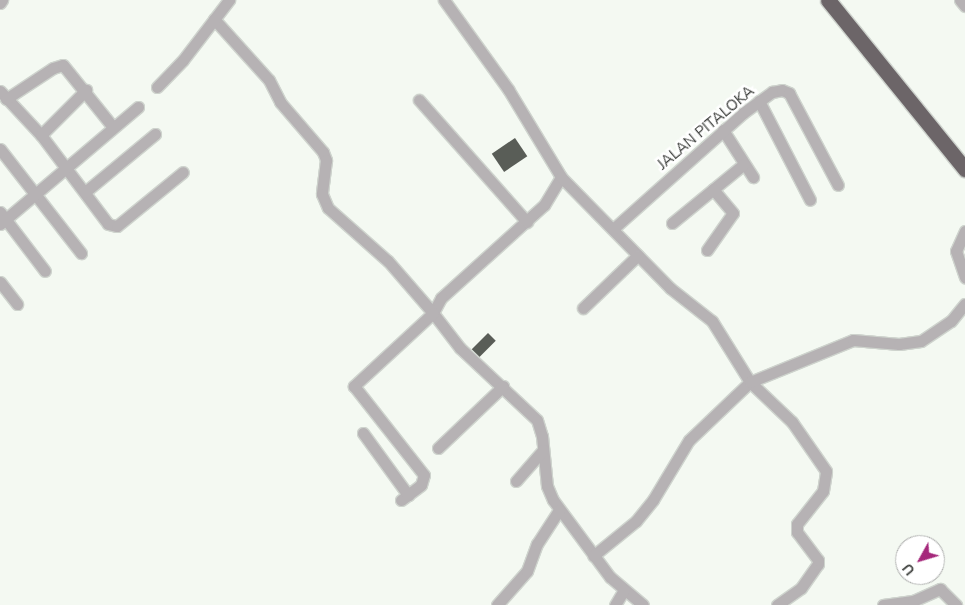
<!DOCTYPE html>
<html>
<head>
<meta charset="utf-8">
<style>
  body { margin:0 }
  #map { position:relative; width:965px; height:605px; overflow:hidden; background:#f4f9f2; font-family:"Nunito Sans",sans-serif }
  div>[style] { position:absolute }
  .building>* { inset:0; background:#595d57; transform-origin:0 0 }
  .roads { filter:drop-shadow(1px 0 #ced3cd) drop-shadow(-1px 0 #ced3cd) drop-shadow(0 1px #ced3cd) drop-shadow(0 -1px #ced3cd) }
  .minor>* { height:11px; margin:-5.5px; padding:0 5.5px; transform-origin:5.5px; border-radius:5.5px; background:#b6b2b4 }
  .highway>* { height:15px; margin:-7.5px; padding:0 7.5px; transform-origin:7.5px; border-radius:7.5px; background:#6c6568 }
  span { translate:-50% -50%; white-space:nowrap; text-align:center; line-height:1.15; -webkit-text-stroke:5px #fff; paint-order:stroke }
  .street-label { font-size:15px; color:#383a37 }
  .north { position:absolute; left:895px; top:535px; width:50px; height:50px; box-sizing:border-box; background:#fff; border:1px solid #afb0af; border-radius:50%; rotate:231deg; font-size:14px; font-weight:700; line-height:20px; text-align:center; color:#383a37 }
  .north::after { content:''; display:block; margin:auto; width:18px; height:22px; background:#a5287b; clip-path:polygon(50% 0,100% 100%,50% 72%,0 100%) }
</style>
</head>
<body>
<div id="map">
  <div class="building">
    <div style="left:515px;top:138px;width:22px;height:28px;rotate:56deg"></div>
    <div style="left:488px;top:333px;width:11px;height:23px;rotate:45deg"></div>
  </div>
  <div class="roads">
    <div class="minor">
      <div style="left:444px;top:0;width:110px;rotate:54.3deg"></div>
      <div style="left:508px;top:89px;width:103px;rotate:58.9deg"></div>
      <div style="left:561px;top:177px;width:33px;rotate:121deg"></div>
      <div style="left:544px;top:205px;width:139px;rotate:137.9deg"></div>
      <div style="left:441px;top:298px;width:17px;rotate:118deg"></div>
      <div style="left:433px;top:313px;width:44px;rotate:52.4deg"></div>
      <div style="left:460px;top:348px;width:105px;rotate:43.1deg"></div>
      <div style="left:537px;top:420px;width:17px;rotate:73deg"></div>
      <div style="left:542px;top:436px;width:50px;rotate:84.3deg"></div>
      <div style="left:547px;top:486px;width:15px;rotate:67deg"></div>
      <div style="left:553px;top:500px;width:96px;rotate:53.5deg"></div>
      <div style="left:610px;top:577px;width:43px;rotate:40.3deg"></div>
      <div style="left:960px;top:0;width:8px;rotate:50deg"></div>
      <div style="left:0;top:3px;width:4px;rotate:-56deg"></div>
      <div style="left:214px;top:19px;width:82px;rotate:48deg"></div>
      <div style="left:269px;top:80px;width:25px;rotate:63deg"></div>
      <div style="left:280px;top:102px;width:66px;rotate:49.3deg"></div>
      <div style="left:323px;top:152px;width:9px;rotate:69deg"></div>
      <div style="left:326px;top:160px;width:34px;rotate:97deg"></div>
      <div style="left:322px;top:194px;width:15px;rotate:67deg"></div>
      <div style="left:328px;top:208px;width:80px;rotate:41.5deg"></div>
      <div style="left:388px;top:261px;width:69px;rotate:49.1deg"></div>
      <div style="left:433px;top:313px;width:108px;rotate:137.3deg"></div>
      <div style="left:354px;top:386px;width:113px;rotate:51.8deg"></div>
      <div style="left:424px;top:475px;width:10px;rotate:107deg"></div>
      <div style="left:421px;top:485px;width:25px;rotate:143deg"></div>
      <div style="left:157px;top:87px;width:37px;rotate:-46deg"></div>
      <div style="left:183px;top:60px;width:76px;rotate:-52.5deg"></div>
      <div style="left:0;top:91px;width:60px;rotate:47deg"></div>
      <div style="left:41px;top:135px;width:111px;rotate:53deg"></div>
      <div style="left:108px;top:224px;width:9px;rotate:13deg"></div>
      <div style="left:117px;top:226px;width:85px;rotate:-39.3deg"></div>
      <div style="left:6px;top:99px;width:56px;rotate:-33.4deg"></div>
      <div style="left:53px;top:68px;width:10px;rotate:-17deg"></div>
      <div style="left:63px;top:65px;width:78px;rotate:51.2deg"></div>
      <div style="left:419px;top:100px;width:163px;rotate:48.5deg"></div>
      <div style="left:759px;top:101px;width:111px;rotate:62.7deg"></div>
      <div style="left:723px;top:130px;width:56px;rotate:57.4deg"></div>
      <div style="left:41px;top:135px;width:64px;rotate:-45deg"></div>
      <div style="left:0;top:149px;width:132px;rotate:52.1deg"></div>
      <div style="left:561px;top:177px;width:156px;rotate:45.5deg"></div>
      <div style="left:670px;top:288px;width:53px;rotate:38.2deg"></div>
      <div style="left:712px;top:321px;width:72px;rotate:58.1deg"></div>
      <div style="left:750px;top:382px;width:84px;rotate:136.4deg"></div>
      <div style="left:689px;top:440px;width:70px;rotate:121deg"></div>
      <div style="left:653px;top:500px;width:27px;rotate:129deg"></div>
      <div style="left:636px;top:521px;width:55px;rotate:140.9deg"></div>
      <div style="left:85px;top:192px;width:91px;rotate:-39.6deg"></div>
      <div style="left:0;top:212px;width:74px;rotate:52.7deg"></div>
      <div style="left:672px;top:223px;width:93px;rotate:-39.3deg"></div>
      <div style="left:0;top:224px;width:181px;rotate:-40.3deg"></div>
      <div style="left:613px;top:229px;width:174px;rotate:-41.7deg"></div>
      <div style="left:743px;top:113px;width:36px;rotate:-36deg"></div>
      <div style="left:772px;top:92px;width:10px;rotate:-11deg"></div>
      <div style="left:782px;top:90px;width:8px;rotate:23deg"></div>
      <div style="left:789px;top:93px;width:104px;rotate:62deg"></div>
      <div style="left:965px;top:231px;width:22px;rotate:114deg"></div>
      <div style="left:956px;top:251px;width:28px;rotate:71deg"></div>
      <div style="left:707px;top:250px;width:45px;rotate:-54.9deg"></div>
      <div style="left:733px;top:213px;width:31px;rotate:-130deg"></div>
      <div style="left:0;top:282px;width:28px;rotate:52deg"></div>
      <div style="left:583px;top:308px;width:76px;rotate:-43.9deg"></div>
      <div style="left:363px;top:433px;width:77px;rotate:54deg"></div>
      <div style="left:438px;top:448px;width:90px;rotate:-43.6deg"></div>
      <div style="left:516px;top:481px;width:41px;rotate:-48.9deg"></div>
      <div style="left:497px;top:605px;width:45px;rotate:-48.6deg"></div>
      <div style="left:527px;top:571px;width:29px;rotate:-70deg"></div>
      <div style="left:537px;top:544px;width:40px;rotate:-57.1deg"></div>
      <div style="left:615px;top:605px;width:17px;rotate:-59deg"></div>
      <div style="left:777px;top:605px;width:29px;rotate:-35deg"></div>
      <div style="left:801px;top:588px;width:29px;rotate:-55deg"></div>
      <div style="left:818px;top:564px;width:4px;rotate:-90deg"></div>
      <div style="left:818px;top:560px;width:35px;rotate:-127deg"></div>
      <div style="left:797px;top:532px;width:8px;rotate:-90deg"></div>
      <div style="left:797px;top:524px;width:42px;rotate:-51.8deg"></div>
      <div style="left:823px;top:491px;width:20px;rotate:-81deg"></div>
      <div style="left:826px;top:471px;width:60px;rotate:-124.8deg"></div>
      <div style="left:792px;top:422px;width:58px;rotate:-136.4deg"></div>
      <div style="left:750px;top:382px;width:111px;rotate:-22.2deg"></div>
      <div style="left:853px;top:340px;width:46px;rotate:5deg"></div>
      <div style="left:899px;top:344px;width:22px;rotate:-8deg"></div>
      <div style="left:921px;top:341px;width:36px;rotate:-34deg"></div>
      <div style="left:951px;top:321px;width:22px;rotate:-51deg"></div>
      <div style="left:883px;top:605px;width:30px;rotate:-8deg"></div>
      <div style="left:913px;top:601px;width:30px;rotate:-24deg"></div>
      <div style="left:940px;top:589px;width:23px;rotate:45deg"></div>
    </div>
    <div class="highway">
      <div style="left:828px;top:0;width:218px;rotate:51deg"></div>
    </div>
  </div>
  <div class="street-label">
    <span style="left:706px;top:128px;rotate:-40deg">JALAN PITALOKA</span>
  </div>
  <div class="north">U</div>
</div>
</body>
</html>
